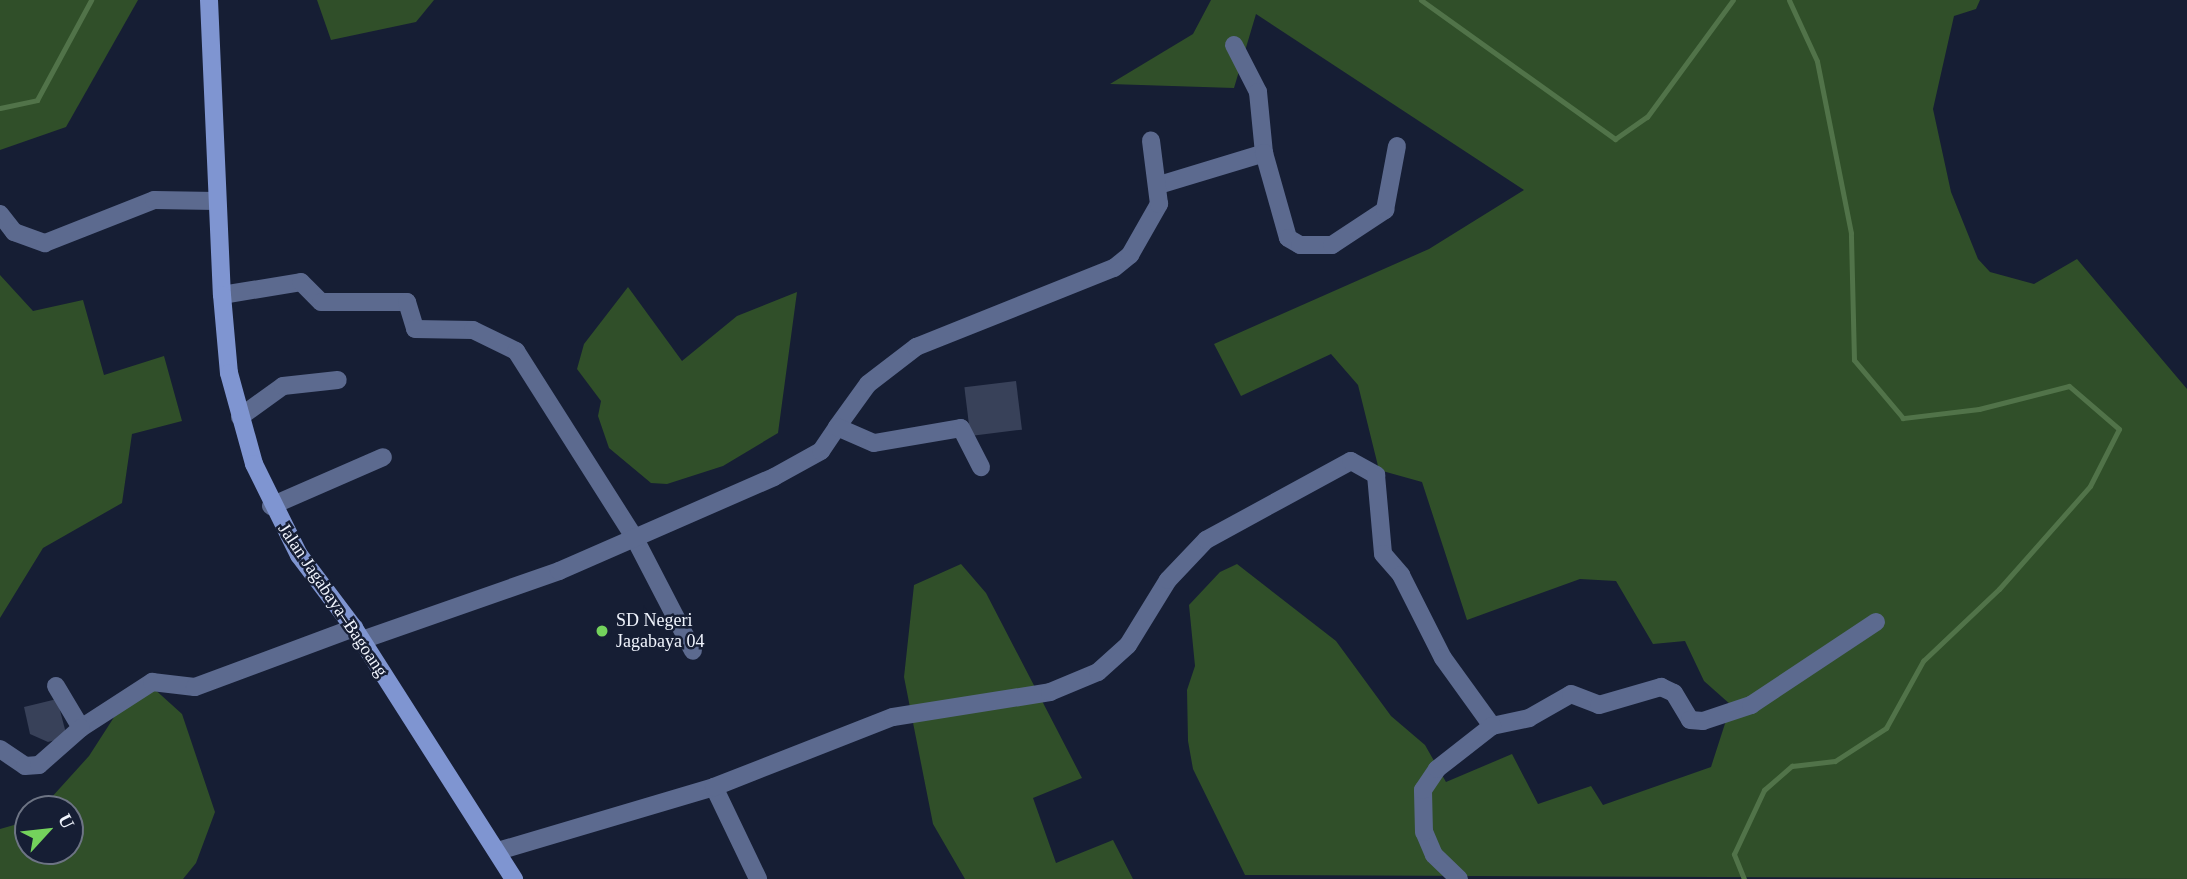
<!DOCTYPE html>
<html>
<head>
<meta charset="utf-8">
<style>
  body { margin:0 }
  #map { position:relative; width:2187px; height:879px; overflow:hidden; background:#161e34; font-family:Georgia,serif }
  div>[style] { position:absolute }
  .green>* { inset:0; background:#304f29 }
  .stream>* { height:5px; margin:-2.5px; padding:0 2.5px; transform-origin:2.5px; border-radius:2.5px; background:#517349 }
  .building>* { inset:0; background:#384159; transform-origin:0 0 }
  .street>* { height:18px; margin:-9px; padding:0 9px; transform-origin:9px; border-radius:9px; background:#5c6a8f }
  .secondary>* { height:18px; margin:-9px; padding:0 9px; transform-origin:9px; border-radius:9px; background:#7f95d1 }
  .dots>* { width:19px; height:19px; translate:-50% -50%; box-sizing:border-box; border:4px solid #161e34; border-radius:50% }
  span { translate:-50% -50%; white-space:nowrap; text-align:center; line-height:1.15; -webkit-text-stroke:5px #161e34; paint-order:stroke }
  .street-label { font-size:18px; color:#f0f4fd }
  .poi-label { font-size:18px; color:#f0f4fd }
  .left { translate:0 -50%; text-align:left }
  .north { position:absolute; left:14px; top:795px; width:70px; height:70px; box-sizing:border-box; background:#161e34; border:2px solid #6d7484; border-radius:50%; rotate:63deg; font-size:19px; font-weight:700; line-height:28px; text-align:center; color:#f0f4fd }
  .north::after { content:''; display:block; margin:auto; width:24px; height:32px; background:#74d25c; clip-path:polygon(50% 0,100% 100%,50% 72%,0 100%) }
</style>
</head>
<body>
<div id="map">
  <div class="green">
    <div style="clip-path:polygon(0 0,138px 0,66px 127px,0 150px)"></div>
    <div style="clip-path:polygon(317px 0,434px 0,416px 22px,331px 40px)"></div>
    <div style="clip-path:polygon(1211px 0,1980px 0,1976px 9px,1954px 16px,1933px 109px,1951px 192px,1978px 259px,1990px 272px,2034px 284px,2077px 259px,2187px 389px,2187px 879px,1245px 875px,1193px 769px,1188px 741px,1187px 690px,1195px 666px,1189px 605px,1220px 572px,1237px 564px,1336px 641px,1391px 716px,1425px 745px,1446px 782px,1512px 754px,1538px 804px,1591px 786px,1603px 805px,1711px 767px,1731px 705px,1704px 681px,1685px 641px,1653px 644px,1616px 581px,1580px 579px,1467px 620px,1422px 482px,1379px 470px,1358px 385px,1331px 354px,1241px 396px,1214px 344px,1429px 249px,1524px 190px,1256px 14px,1234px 88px,1110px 84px,1193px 34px)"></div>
    <div style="clip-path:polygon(0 275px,33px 311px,83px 300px,104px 375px,164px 356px,182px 421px,132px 434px,122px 503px,43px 548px,0 618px)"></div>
    <div style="clip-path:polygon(628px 287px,682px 361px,737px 316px,797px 292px,778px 433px,723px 466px,667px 484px,651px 483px,609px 448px,598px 416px,601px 401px,577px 369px,584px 344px)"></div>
    <div style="clip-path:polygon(961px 564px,986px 593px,1082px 778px,1033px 798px,1056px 863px,1113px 840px,1133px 879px,965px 879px,933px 824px,904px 677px,914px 585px)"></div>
    <div style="clip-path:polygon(151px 686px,182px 714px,215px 812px,196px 863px,183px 879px,0 879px,0 829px,28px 821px,28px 851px,70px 851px,70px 809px,41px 809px,89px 756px,127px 697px)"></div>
  </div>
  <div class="stream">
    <div style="left:1421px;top:0;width:239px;rotate:35.6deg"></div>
    <div style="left:1615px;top:139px;width:39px;rotate:-35deg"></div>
    <div style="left:1647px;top:117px;width:145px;rotate:-53.7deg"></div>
    <div style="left:0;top:108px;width:38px;rotate:-12deg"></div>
    <div style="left:37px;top:100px;width:114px;rotate:-61.6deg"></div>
    <div style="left:1744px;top:879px;width:27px;rotate:-112deg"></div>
    <div style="left:1734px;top:854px;width:71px;rotate:-64.9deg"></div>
    <div style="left:1764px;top:790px;width:37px;rotate:-41deg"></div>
    <div style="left:1792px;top:766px;width:43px;rotate:-6.6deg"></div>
    <div style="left:1835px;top:761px;width:61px;rotate:-32.9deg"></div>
    <div style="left:1886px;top:728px;width:77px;rotate:-61.1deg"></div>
    <div style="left:1923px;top:661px;width:105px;rotate:-43.5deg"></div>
    <div style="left:1999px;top:589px;width:137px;rotate:-48.5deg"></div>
    <div style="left:2090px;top:486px;width:64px;rotate:-63deg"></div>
    <div style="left:2119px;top:429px;width:66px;rotate:-139.3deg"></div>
    <div style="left:2069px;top:386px;width:93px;rotate:165.7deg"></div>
    <div style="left:1979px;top:409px;width:77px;rotate:173.2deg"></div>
    <div style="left:1903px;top:418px;width:76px;rotate:-130.2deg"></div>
    <div style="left:1854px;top:360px;width:127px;rotate:-91.4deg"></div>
    <div style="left:1851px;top:233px;width:175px;rotate:-101.2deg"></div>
    <div style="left:1817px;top:61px;width:67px;rotate:-114.7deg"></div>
  </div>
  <div class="building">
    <div style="left:1016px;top:381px;width:49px;height:52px;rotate:83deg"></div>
    <div style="clip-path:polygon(57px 699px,67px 737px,48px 742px,30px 734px,24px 707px)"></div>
  </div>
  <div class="street">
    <div style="left:1234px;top:45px;width:53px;rotate:62.9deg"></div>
    <div style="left:1258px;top:92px;width:61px;rotate:84.4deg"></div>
    <div style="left:1159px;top:185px;width:110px;rotate:-16.9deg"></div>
    <div style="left:1264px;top:153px;width:88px;rotate:74.2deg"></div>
    <div style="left:1288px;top:238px;width:14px;rotate:30deg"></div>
    <div style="left:1300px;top:245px;width:32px"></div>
    <div style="left:1332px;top:245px;width:64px;rotate:-33.4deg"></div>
    <div style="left:1385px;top:210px;width:65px;rotate:-79.4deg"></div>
    <div style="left:0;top:214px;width:23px;rotate:52deg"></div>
    <div style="left:14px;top:232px;width:33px;rotate:20deg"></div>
    <div style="left:45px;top:243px;width:117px;rotate:-21.5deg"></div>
    <div style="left:154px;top:200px;width:62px;rotate:0.9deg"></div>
    <div style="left:222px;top:295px;width:80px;rotate:-9.3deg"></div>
    <div style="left:301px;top:282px;width:28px;rotate:45deg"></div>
    <div style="left:321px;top:302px;width:86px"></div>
    <div style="left:407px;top:302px;width:28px;rotate:73deg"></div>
    <div style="left:415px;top:329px;width:58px;rotate:1deg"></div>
    <div style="left:473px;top:330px;width:48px;rotate:26deg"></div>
    <div style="left:516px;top:351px;width:220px;rotate:57.6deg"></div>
    <div style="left:634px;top:537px;width:128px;rotate:62.6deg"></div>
    <div style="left:240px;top:417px;width:53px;rotate:-35.8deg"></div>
    <div style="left:283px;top:386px;width:55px;rotate:-6.2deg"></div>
    <div style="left:837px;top:427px;width:53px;rotate:-54.2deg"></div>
    <div style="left:868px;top:384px;width:61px;rotate:-37.6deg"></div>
    <div style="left:916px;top:347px;width:213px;rotate:-21.8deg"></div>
    <div style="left:1114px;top:268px;width:21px;rotate:-39deg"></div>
    <div style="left:1130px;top:255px;width:59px;rotate:-60.4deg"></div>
    <div style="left:1159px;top:204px;width:64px;rotate:-97.2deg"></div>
    <div style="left:271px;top:506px;width:122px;rotate:-23.6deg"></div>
    <div style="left:362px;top:640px;width:209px;rotate:-19.3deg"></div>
    <div style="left:559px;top:571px;width:235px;rotate:-23.6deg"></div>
    <div style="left:774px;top:477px;width:54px;rotate:-29deg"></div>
    <div style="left:821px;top:451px;width:29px;rotate:-56deg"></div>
    <div style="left:837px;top:427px;width:40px;rotate:23.4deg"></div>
    <div style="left:874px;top:443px;width:88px;rotate:-9.8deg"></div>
    <div style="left:961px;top:428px;width:44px;rotate:62.9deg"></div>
    <div style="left:56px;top:686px;width:49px;rotate:59.2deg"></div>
    <div style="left:81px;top:728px;width:85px;rotate:-32.9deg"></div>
    <div style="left:152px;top:682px;width:43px;rotate:6.6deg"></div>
    <div style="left:195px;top:687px;width:170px;rotate:-20.4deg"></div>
    <div style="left:0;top:749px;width:30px;rotate:34deg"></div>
    <div style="left:25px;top:766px;width:14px;rotate:-4deg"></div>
    <div style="left:39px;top:765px;width:56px;rotate:-41.4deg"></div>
    <div style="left:714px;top:787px;width:102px;rotate:64.4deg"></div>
    <div style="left:498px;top:851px;width:225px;rotate:-16.5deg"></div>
    <div style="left:714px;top:787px;width:192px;rotate:-21.4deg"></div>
    <div style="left:893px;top:717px;width:159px;rotate:-9deg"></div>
    <div style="left:1050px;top:692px;width:52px;rotate:-22.6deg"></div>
    <div style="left:1098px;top:672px;width:40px;rotate:-42deg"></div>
    <div style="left:1128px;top:645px;width:76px;rotate:-58.4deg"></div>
    <div style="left:1168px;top:580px;width:55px;rotate:-46.5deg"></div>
    <div style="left:1206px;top:540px;width:165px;rotate:-28.6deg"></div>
    <div style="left:1351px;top:461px;width:29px;rotate:29deg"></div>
    <div style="left:1376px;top:475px;width:79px;rotate:84.9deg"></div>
    <div style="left:1383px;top:554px;width:28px;rotate:49deg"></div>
    <div style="left:1401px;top:575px;width:93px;rotate:63.2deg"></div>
    <div style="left:1443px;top:658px;width:84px;rotate:54.2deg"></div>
    <div style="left:1492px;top:726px;width:38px;rotate:-12deg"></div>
    <div style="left:1529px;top:718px;width:48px;rotate:-29.7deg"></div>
    <div style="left:1571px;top:694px;width:30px;rotate:21deg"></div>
    <div style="left:1599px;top:705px;width:65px;rotate:-16.2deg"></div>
    <div style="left:1661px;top:687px;width:14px;rotate:25deg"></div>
    <div style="left:1674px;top:693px;width:31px;rotate:59deg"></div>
    <div style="left:1690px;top:720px;width:13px;rotate:4deg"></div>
    <div style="left:1703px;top:721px;width:51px;rotate:-18.4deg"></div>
    <div style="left:1751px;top:705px;width:150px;rotate:-33.6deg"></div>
    <div style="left:1459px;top:879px;width:35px;rotate:-136deg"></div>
    <div style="left:1434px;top:855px;width:25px;rotate:-113deg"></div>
    <div style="left:1424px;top:832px;width:42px;rotate:-91.4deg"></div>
    <div style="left:1423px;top:790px;width:25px;rotate:-56deg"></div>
    <div style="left:1437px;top:769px;width:70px;rotate:-38deg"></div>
  </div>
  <div class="secondary">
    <div style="left:209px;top:0;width:295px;rotate:87.5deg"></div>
    <div style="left:222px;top:295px;width:78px;rotate:84.9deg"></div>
    <div style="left:229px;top:373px;width:94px;rotate:74.6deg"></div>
    <div style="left:254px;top:464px;width:102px;rotate:63.7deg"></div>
    <div style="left:299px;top:555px;width:91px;rotate:53deg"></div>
    <div style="left:354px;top:628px;width:298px;rotate:57.5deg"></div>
  </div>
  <div class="dots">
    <div style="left:602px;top:631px;background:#74d25c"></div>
  </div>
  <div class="street-label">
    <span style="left:333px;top:600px;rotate:56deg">Jalan Jagabaya–Bagoang</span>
  </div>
  <div class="poi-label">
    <span class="left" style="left:616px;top:631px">SD Negeri<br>Jagabaya 04</span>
  </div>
  <div class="north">U</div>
</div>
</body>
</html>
